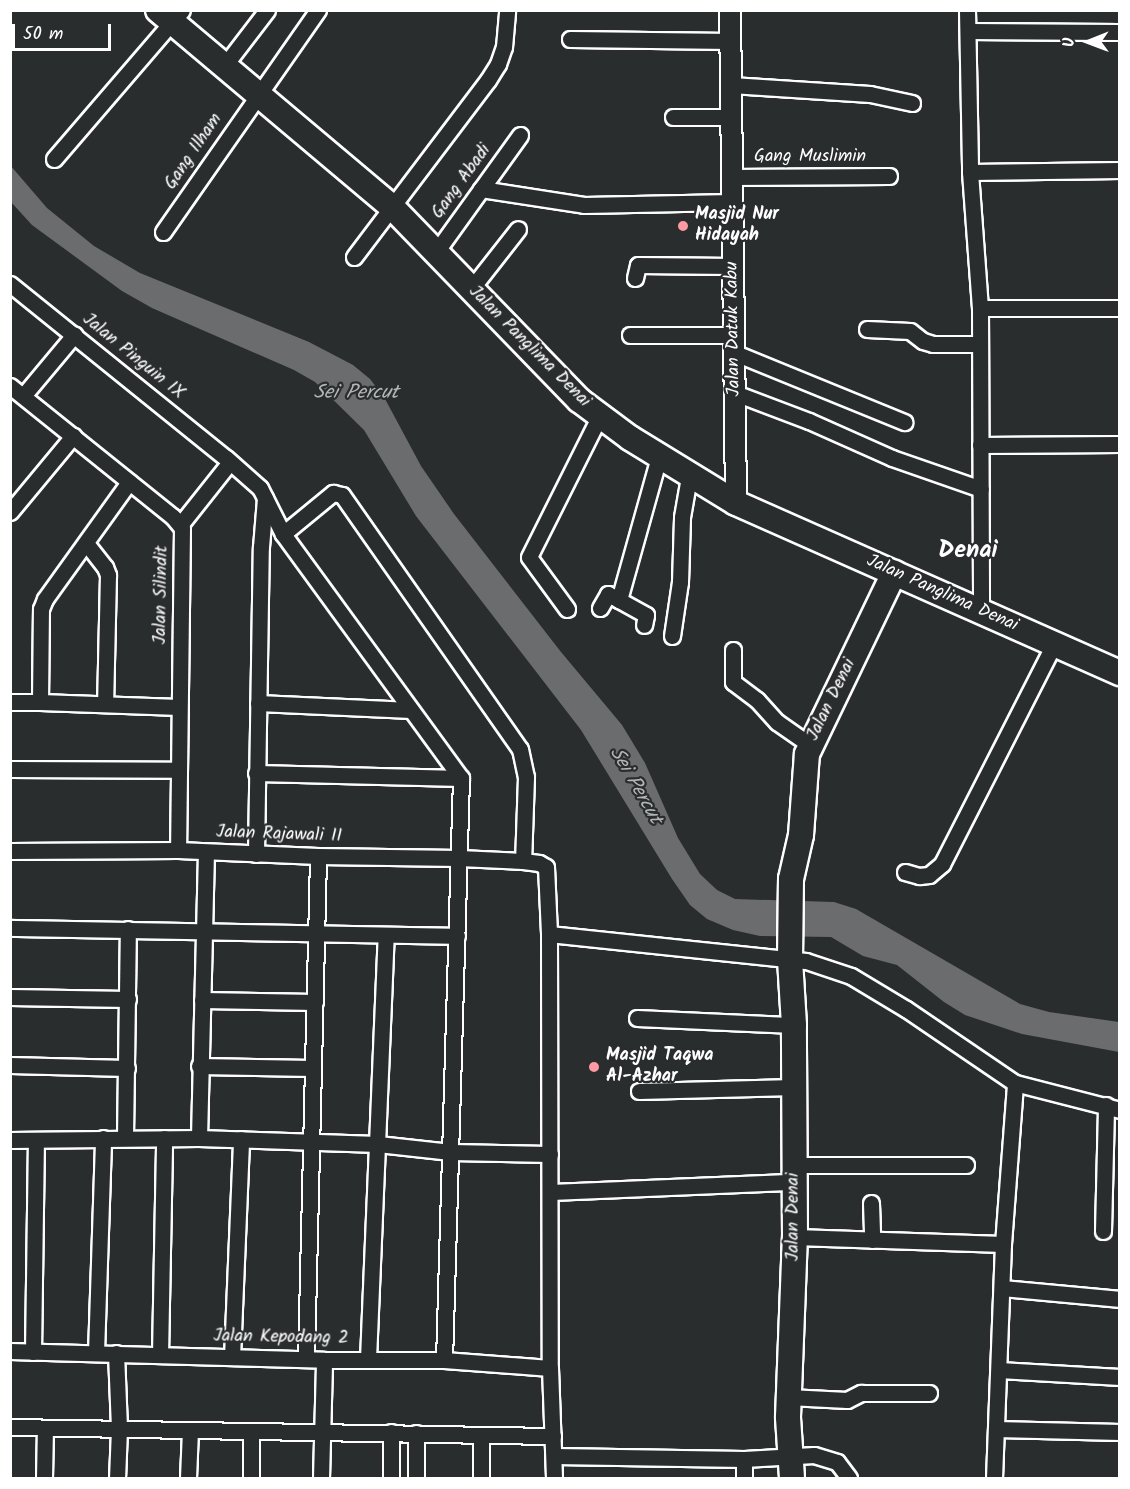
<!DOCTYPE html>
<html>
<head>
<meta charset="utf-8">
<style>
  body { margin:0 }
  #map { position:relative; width:1130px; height:1489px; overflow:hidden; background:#2a2d2e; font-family:Kalam,sans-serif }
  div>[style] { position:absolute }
  .water>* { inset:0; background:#6a6c6d }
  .roads { filter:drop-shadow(2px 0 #fff) drop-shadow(-2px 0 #fff) drop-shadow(0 2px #fff) drop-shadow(0 -2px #fff) }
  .minor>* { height:15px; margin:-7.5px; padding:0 7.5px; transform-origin:7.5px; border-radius:7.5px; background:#2a2d2e }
  .tertiary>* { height:20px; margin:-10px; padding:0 10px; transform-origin:10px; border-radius:10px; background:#2a2d2e }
  .primary>* { height:24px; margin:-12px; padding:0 12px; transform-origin:12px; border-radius:12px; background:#2a2d2e }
  .dots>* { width:16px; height:16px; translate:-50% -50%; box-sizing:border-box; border:3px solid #2a2d2e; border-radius:50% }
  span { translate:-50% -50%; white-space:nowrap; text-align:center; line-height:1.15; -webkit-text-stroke:4.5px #2a2d2e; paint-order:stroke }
  .street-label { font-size:18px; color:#fff }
  .poi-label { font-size:18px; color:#fff; font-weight:700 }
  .left { translate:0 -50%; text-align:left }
  .water-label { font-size:20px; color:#b4b6b6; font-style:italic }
  .district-label { font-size:24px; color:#fff; font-weight:700 }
  .frame { position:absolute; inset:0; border:12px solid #fff; pointer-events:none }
  .north { position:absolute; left:1058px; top:12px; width:60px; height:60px; -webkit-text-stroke:4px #2a2d2e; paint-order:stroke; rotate:269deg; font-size:16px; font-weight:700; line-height:24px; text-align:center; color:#fff }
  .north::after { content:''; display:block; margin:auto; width:21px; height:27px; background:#fff; clip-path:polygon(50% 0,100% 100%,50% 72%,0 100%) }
  .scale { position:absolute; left:12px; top:24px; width:99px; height:27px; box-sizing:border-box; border:3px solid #fff; border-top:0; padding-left:8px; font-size:18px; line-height:21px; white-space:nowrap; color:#fff; -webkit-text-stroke:4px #2a2d2e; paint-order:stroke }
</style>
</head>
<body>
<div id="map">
  <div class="water">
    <div style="clip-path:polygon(10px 165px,47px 208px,94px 246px,140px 273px,309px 342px,353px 365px,370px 379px,384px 397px,421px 466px,454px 514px,561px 652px,622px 725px,645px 763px,678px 838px,700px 874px,717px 890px,735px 899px,834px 902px,856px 909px,1020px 1004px,1049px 1012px,1119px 1022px,1119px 1052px,1022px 1034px,965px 1015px,944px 1002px,897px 965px,863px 956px,831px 937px,760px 936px,733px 930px,707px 919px,690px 905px,672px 879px,581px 730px,416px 516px,364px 430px,315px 382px,294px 370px,152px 308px,122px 291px,32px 225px,11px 202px)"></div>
  </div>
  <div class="roads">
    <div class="minor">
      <div style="left:967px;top:10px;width:162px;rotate:88.9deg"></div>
      <div style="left:970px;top:172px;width:136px;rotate:85.8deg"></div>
      <div style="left:980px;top:308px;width:302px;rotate:89.8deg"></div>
      <div style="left:968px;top:31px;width:152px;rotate:0.4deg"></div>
      <div style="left:570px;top:39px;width:161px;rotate:0.7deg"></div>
      <div style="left:225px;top:65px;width:69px;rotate:-52.6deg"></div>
      <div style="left:731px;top:85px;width:139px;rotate:3.7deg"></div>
      <div style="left:870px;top:94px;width:43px;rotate:12.1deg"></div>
      <div style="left:673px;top:117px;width:58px"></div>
      <div style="left:54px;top:159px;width:196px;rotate:-49.3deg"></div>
      <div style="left:970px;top:172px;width:150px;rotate:-0.8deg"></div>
      <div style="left:731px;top:177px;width:158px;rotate:-0.4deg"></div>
      <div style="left:481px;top:189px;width:104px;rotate:8.8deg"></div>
      <div style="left:584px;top:205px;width:148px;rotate:-1.2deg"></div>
      <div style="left:163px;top:232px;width:271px;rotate:-55.1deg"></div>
      <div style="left:436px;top:252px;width:144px;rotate:-54.3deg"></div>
      <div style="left:354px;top:257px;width:222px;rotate:-52.9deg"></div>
      <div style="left:488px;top:80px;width:19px;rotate:-58deg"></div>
      <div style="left:498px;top:64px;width:18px;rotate:-71deg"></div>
      <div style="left:504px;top:47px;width:37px;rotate:-85deg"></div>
      <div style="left:635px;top:278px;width:13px;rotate:-77deg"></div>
      <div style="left:638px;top:265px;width:95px;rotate:0.6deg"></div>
      <div style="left:10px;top:284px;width:277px;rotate:38.9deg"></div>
      <div style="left:226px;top:458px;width:45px;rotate:41.4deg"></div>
      <div style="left:260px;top:488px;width:51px;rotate:63.4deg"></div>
      <div style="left:283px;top:534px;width:302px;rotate:53.9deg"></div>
      <div style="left:461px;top:778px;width:582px;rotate:91.67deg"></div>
      <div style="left:471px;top:289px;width:76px;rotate:-51.9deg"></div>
      <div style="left:980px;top:308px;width:140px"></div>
      <div style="left:867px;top:329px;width:43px;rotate:2.7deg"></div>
      <div style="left:910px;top:331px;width:16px;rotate:38deg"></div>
      <div style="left:923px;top:341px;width:10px;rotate:17deg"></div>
      <div style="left:933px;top:344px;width:47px"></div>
      <div style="left:630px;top:335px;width:105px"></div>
      <div style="left:735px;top:353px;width:183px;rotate:22.2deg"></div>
      <div style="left:10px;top:386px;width:209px;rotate:38.8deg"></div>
      <div style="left:173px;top:517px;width:14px;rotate:51deg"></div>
      <div style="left:182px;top:528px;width:322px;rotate:90.7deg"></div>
      <div style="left:735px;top:393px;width:79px;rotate:20.7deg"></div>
      <div style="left:809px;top:421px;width:91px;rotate:24deg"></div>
      <div style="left:892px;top:458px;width:94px;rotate:19.2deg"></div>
      <div style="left:23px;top:396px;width:80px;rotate:-50.1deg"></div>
      <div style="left:980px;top:445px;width:140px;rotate:-0.4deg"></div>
      <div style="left:10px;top:512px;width:99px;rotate:-50.3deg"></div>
      <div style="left:180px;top:525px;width:80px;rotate:-51.6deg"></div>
      <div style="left:283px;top:534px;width:65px;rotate:-39.4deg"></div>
      <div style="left:333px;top:493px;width:9px;rotate:13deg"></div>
      <div style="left:342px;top:495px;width:310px;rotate:55deg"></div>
      <div style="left:520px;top:749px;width:29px;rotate:78deg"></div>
      <div style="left:526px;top:777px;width:84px;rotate:92deg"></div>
      <div style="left:86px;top:543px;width:31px;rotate:52deg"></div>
      <div style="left:105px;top:567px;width:9px;rotate:69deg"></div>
      <div style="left:108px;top:575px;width:129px;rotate:91.3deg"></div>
      <div style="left:619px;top:600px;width:31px;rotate:29deg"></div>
      <div style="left:646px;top:615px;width:10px;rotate:101deg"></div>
      <div style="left:600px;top:608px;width:16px;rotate:-60deg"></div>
      <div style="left:608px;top:594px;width:13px;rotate:29deg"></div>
      <div style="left:619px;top:600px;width:148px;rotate:-74.4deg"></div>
      <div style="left:567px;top:609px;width:64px;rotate:-126.2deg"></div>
      <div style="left:529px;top:557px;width:159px;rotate:-63.4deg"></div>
      <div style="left:672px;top:636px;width:55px;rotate:-81.6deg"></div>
      <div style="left:680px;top:582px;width:65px;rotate:-88.2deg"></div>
      <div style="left:682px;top:517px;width:41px;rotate:-80.1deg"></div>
      <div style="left:733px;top:650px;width:32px;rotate:90deg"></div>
      <div style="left:733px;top:682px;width:30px;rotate:37deg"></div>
      <div style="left:757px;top:700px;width:30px;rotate:48deg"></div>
      <div style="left:777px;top:722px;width:40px;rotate:34.9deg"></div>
      <div style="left:10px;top:702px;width:30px"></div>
      <div style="left:40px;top:702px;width:93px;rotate:-89.4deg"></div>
      <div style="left:41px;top:609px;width:11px;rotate:-68deg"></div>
      <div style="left:45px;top:599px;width:144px;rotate:-54.3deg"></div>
      <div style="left:40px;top:702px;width:139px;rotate:2.1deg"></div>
      <div style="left:258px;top:703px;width:153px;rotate:2.6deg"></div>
      <div style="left:10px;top:769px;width:167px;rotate:0.3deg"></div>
      <div style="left:256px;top:773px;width:205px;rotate:1.4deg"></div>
      <div style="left:10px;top:851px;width:168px;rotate:-0.3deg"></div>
      <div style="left:178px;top:850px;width:140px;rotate:2.5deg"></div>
      <div style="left:318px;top:856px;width:141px;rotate:0.8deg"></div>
      <div style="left:459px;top:858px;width:64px;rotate:2.7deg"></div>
      <div style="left:523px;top:861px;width:16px;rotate:7deg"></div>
      <div style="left:539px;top:863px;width:8px;rotate:30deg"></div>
      <div style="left:546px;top:867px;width:67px;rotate:87.4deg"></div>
      <div style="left:549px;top:934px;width:434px;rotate:89.9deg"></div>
      <div style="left:550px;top:1368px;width:110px;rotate:87.9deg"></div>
      <div style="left:256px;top:854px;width:307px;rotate:-89.1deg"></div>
      <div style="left:261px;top:547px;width:49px;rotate:-85.3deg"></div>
      <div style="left:905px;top:872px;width:15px;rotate:16deg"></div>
      <div style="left:919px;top:876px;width:10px;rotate:-6deg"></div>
      <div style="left:929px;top:875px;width:17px;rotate:-40deg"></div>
      <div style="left:942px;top:864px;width:247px;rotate:-63deg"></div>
      <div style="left:10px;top:928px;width:447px;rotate:1deg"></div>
      <div style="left:549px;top:934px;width:258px;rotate:6deg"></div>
      <div style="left:806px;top:961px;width:47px;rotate:18.4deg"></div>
      <div style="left:851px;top:976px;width:64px;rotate:31deg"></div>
      <div style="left:906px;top:1009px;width:132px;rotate:34.2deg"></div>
      <div style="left:1015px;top:1083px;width:108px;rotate:14.4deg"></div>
      <div style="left:10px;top:997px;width:118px;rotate:1deg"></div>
      <div style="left:202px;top:1000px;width:113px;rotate:1deg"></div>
      <div style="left:637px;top:1018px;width:157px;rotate:2.6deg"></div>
      <div style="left:10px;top:1065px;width:117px;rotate:1.5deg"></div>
      <div style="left:199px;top:1066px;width:113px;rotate:1deg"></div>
      <div style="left:639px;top:1091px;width:155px;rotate:-1.5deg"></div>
      <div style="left:125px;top:1137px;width:208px;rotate:-89.2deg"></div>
      <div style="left:199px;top:1138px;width:285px;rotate:-88.6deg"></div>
      <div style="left:10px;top:1140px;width:189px;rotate:-0.6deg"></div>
      <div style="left:199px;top:1138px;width:179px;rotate:1.9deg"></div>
      <div style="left:378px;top:1144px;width:73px;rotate:6.3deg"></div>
      <div style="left:451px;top:1152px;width:99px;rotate:1.2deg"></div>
      <div style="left:794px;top:1165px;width:172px"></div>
      <div style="left:551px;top:1192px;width:243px;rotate:-2.4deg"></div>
      <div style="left:871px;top:1203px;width:37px;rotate:88deg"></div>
      <div style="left:1103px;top:1231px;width:126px;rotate:-88.6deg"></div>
      <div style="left:795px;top:1237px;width:208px;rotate:1.9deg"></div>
      <div style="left:1002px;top:1288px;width:119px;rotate:5.3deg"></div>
      <div style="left:10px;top:1351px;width:314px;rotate:1.6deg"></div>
      <div style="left:324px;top:1360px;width:120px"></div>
      <div style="left:444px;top:1360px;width:106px;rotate:4.3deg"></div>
      <div style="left:33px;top:1352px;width:212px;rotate:-89.2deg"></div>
      <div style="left:96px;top:1353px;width:215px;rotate:-88.1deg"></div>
      <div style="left:116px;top:1353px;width:76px;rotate:87.7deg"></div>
      <div style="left:119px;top:1429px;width:49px;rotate:92.3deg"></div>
      <div style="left:160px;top:1355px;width:217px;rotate:-88.9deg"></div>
      <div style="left:232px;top:1357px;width:218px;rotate:-87.6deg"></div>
      <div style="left:306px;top:1359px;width:503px;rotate:-88.63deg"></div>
      <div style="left:368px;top:1359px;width:423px;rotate:-87.6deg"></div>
      <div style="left:999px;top:1370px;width:121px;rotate:3.3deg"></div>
      <div style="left:788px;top:1397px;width:59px;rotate:2.9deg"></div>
      <div style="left:847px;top:1400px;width:16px;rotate:-27deg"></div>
      <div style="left:861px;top:1393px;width:68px"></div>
      <div style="left:10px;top:1427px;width:543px;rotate:0.95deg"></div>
      <div style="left:996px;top:1429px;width:124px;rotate:1.4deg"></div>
      <div style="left:555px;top:1456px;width:189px;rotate:0.9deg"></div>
      <div style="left:744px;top:1459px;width:70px;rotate:-3.3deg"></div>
      <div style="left:814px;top:1455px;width:24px;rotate:17deg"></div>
      <div style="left:837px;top:1462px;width:20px;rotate:53deg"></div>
      <div style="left:744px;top:1459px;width:19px;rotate:90deg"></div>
      <div style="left:44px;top:1478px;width:50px;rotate:-88.9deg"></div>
      <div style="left:188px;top:1478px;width:48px;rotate:-87.6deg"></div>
      <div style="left:251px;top:1478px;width:46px;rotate:-90deg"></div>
      <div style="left:321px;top:1478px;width:118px;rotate:-88.5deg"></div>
      <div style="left:391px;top:1478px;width:46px;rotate:-90deg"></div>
      <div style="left:416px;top:1478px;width:45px;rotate:-90deg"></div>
      <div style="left:481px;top:1478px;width:43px;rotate:-90deg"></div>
      <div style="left:994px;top:1478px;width:234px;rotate:-87.8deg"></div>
      <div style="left:1003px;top:1244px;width:161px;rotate:-85.7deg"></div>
    </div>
    <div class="tertiary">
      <div style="left:730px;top:10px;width:493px;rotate:89.3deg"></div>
    </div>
    <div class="primary">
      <div style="left:158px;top:10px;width:307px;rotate:40.1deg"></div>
      <div style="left:393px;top:208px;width:267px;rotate:45.9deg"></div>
      <div style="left:579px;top:400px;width:64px;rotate:36.7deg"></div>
      <div style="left:630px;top:438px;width:124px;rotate:31.5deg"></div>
      <div style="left:736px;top:503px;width:420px;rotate:23.9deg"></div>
      <div style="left:792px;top:1478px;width:61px;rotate:-93.8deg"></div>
      <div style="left:788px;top:1417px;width:180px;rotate:-87.8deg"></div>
      <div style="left:795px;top:1237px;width:212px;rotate:-90.3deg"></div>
      <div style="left:794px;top:1025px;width:65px;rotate:-93.5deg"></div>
      <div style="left:790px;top:960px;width:81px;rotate:-89.3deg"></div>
      <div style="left:791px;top:879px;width:45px;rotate:-77.2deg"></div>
      <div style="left:801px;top:835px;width:81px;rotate:-85.8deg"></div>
      <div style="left:807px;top:754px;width:201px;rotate:-64.3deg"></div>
    </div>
  </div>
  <div class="dots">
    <div style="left:683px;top:226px;background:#ff9aa2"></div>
    <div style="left:594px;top:1067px;background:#ff9aa2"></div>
  </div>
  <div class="street-label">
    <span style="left:194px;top:152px;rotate:-56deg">Gang Ilham</span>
    <span style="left:810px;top:157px">Gang Muslimin</span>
    <span style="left:462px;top:182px;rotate:-54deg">Gang Abadi</span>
    <span style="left:734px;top:329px;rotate:-91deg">Jalan Datuk Kabu</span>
    <span style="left:529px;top:347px;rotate:45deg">Jalan Panglima Denai</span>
    <span style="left:133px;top:357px;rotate:39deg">Jalan Pinguin IX</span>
    <span style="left:942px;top:594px;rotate:24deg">Jalan Panglima Denai</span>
    <span style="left:162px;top:595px;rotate:-89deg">Jalan Silindit</span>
    <span style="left:832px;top:700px;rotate:-64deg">Jalan Denai</span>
    <span style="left:279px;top:835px;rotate:2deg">Jalan Rajawali II</span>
    <span style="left:794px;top:1217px;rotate:-90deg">Jalan Denai</span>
    <span style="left:281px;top:1338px;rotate:1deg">Jalan Kepodang 2</span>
  </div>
  <div class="poi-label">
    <span class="left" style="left:695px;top:226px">Masjid Nur<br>Hidayah</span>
    <span class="left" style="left:606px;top:1067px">Masjid Taqwa<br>Al-Azhar</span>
  </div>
  <div class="water-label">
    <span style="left:356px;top:393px">Sei Percut</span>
    <span style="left:635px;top:786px;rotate:60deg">Sei Percut</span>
  </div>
  <div class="district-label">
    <span style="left:968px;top:551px">Denai</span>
  </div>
  <div class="frame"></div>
  <div class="north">U</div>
  <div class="scale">50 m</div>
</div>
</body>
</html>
